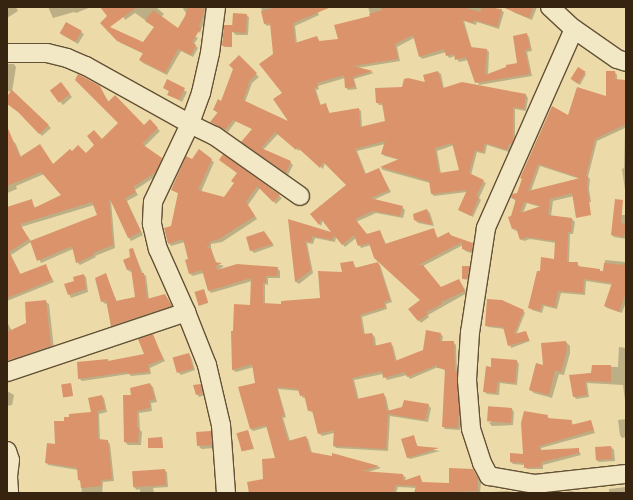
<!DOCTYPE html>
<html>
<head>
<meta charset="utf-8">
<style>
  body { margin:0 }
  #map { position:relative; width:633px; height:500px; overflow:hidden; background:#ecdba8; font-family:"IM FELL DW Pica",serif }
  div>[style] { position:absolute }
  .shadow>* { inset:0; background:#0003 }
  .building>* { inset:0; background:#db936b; transform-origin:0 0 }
  .roads { filter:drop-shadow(1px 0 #645136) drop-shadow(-1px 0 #645136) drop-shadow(0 1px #645136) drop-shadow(0 -1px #645136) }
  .minor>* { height:18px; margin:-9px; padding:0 9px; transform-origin:9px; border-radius:9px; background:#f3e8c6 }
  span { translate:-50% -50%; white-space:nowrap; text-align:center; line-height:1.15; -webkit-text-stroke:4px #f3e8c6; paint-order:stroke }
  .frame { position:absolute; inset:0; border:8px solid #362310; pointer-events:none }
</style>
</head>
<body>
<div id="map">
  <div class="shadow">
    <div style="clip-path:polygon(7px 7px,16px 7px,18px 11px,7px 18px)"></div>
    <div style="clip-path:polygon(48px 7px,91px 7px,76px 13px,74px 12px,53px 18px)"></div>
    <div style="clip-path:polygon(119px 7px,156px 7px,164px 14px,161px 17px,178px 29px,198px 38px,194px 44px,198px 48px,193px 57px,181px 51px,167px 75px,143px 63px,140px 60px,144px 54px,121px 43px,105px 26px,144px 44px,155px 27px,135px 13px,125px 20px)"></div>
    <div style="clip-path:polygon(182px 7px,209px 7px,200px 33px,198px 31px)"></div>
    <div style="clip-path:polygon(evenodd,261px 7px,273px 7px,273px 9px,282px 7px,315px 7px,319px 15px,295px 26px,297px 44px,317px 37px,320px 42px,339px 40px,371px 17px,368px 7px,493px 7px,504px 12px,499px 29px,477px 22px,476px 25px,464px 21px,472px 49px,487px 50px,489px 52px,488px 76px,519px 64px,527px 35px,529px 37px,532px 51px,527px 52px,532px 76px,479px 85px,468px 60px,459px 62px,455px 56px,449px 58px,446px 52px,422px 59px,420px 56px,414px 38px,397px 47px,400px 61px,357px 68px,374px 73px,354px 79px,357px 89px,348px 90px,346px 87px,345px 78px,318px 86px,319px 89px,316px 90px,321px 106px,326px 105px,330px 114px,359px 109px,361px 111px,362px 128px,386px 122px,384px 105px,379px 105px,377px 102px,403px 88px,426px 83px,438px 72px,441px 74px,444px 89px,462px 83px,526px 95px,528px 98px,526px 111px,515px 109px,515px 145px,514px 146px,511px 145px,509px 152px,487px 145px,485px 154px,477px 152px,471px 175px,486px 183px,479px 198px,481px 200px,473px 217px,459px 210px,467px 192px,434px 196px,432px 194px,430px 183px,383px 170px,381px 168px,399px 160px,385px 156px,382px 154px,385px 144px,357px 151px,366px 174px,379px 169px,391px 192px,373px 200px,402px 207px,405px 210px,403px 218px,376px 213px,356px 222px,367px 235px,380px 231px,386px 244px,433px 229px,438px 238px,449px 233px,452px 236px,475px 246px,474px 254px,465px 251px,463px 245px,423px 266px,441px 288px,459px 280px,467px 293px,428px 315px,429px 317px,421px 323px,410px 309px,422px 300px,371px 245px,361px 248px,356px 238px,345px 247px,336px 237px,335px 242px,315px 238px,313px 244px,307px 243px,313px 273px,299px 284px,296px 282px,289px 221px,334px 234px,323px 220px,321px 226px,311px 214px,348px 185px,325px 163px,323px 169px,300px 149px,299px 151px,278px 134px,263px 150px,290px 162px,293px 165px,288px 175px,245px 144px,253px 129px,236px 121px,228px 132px,212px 122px,218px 113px,214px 110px,221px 102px,239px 57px,259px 77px,252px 83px,245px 102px,291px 123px,274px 54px,271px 25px,267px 26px,265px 24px,261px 7px,454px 145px,460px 171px,441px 174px,437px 151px,454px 145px)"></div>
    <div style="clip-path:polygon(514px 7px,537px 7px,532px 20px,515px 13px,512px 11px)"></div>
    <div style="clip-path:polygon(246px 15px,249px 17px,248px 35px,236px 35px,232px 31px,232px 47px,224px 47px,231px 26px,233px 28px)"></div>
    <div style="clip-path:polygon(81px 32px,84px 34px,78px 44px,61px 34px)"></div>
    <div style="clip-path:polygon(7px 64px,14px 64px,16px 67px,12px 92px,7px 91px)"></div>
    <div style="clip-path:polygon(578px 68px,586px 74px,580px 85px,572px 80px)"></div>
    <div style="clip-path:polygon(evenodd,615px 72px,617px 75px,617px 113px,626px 114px,626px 197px,622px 169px,624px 168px,625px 128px,597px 141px,588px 177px,590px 179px,589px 189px,591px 202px,577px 203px,574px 196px,553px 201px,551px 216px,572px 219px,575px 222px,573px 234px,570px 234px,569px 263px,577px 263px,580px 267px,601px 272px,604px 272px,605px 260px,626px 262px,626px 302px,622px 313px,607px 308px,605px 306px,613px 285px,586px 281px,585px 295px,561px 293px,557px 309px,544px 306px,542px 313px,532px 310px,529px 307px,541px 272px,555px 260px,556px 243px,530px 239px,524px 241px,521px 239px,518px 230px,516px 231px,513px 229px,510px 218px,512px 217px,516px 201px,512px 198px,518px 194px,522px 179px,521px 178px,569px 116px,607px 97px,615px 72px,540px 166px,580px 179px,531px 191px,540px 166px,615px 72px,527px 203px,540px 207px,523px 213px,527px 203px)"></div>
    <div style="clip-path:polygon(167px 81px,187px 92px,182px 102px,169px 94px,170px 92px,164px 88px)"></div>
    <div style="clip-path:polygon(63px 86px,72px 97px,63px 105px,51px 91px)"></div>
    <div style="clip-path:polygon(evenodd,99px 87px,109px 102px,144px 127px,150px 121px,160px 131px,144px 147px,164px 161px,158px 175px,135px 190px,138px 195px,127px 201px,143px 235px,131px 241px,129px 238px,111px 201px,115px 248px,95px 256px,96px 257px,80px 265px,77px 262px,73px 249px,41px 263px,31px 242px,11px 255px,21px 275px,45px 265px,54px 282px,7px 301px,7px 208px,31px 201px,36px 209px,62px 196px,44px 174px,16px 186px,17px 189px,7px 193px,7px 135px,16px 144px,21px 157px,54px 165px,72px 152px,86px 154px,119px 123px,99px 87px,94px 205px,98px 216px,31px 241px,21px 227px,94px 205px)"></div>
    <div style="clip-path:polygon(12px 92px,51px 128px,42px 136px,21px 114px,7px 103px,7px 98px)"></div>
    <div style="clip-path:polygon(223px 156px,282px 198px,276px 204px,260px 188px,248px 205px,257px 219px,222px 242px,211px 244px,211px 249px,217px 264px,224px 266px,217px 271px,277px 268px,280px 271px,280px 278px,268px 278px,268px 285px,265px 284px,265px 304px,282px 305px,321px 299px,353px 262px,356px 268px,377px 263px,380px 265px,392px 302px,386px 304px,387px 309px,362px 317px,365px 335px,372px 334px,375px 337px,376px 346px,390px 343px,393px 346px,397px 362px,424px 351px,440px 334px,443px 336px,442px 342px,453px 342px,456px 345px,457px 373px,459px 376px,461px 411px,460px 430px,445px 429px,443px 426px,446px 371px,438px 367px,410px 379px,407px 375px,387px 380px,383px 374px,354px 380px,359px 400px,383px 394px,386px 397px,389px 411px,428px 405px,431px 408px,428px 422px,390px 416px,388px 451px,336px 448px,334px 446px,334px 433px,322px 436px,319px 433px,314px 413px,309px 411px,306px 397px,303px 398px,301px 395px,300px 391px,278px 389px,286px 417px,283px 418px,290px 441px,305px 437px,308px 439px,312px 453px,333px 457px,333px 454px,379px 467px,381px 468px,368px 472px,403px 475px,406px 478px,405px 481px,419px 476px,423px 483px,450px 484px,473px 470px,481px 482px,480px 493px,415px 493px,417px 488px,398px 487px,396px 493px,250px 493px,264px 480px,277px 459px,267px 427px,253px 431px,251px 429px,240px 388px,256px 383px,254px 367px,236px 372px,233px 370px,251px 306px,252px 281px,211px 293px,209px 290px,204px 273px,192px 276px,190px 273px,190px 259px,185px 242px,171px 246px,169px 243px,179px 194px,172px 189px,192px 160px,211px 160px,214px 162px,201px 192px,225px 198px,235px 184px,238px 174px)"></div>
    <div style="clip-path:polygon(427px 210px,430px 213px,434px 226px,418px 223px,415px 220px)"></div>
    <div style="clip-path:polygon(614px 215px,626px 215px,626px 239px,614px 237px,612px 235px)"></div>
    <div style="clip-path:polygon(264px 232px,274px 246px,254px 253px,251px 250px)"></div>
    <div style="clip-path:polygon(133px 249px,143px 274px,146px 276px,149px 299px,165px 295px,173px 308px,114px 328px,111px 326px,107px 303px,105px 304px,102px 301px,106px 275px,117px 302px,136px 298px,132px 271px,130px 272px,128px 270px)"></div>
    <div style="clip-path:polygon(463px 267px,470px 268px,468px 280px,463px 279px)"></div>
    <div style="clip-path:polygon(83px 275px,86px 277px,88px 292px,71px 298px,65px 285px,75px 281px)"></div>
    <div style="clip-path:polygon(204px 290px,208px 303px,199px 306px,198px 304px)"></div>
    <div style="clip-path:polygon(46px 302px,49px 304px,54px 349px,15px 362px,7px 347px,7px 322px,12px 331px,27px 324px)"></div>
    <div style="clip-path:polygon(523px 311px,525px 313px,516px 335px,526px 332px,530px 341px,511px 348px,505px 329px,488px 327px,486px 325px)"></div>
    <div style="clip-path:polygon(152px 335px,165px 361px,150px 368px,151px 374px,131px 376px,129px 374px,82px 381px,79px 378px,107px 360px,110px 362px,145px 355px)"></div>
    <div style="clip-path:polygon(566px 342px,570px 346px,570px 353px,564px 375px,559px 374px,552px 398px,534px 393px,530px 390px)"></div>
    <div style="clip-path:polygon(619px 347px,626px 348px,626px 408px,623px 385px,587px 383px,589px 397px,576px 399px,574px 396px,570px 376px,592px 373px,593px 366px,618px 367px)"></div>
    <div style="clip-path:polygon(189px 354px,191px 357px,195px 370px,181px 375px,178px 372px,174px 358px)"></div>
    <div style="clip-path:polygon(517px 361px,519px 364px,517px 385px,500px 383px,499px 395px,487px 394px,484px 391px,492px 368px)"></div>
    <div style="clip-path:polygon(71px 384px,73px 396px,64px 397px,63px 396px)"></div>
    <div style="clip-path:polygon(150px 384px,153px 387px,157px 402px,151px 403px,152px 411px,139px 413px,140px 430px,142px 432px,141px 445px,128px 445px,125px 442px,132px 396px)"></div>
    <div style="clip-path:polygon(200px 385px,205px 395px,199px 397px,197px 394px)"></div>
    <div style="clip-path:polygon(7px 391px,14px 395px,12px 405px,7px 406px)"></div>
    <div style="clip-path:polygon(101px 396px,104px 398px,107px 412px,99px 414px,100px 440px,107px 441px,110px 444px,114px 481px,103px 482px,102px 493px,82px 493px,81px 482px,78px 479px,78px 470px,48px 465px,46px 462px,56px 445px,65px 422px,93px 413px)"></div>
    <div style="clip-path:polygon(512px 409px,514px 412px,513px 425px,492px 426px,489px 423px)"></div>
    <div style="clip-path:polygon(547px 416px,550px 419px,571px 421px,574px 426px,590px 421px,595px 433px,541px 448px,542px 451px,578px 449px,581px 455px,543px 465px,543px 469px,527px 469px,525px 465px,513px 464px,511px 462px,524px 455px)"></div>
    <div style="clip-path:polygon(626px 419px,626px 437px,622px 438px,620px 435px,618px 420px)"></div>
    <div style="clip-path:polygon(248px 431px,254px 449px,243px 451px,242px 450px)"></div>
    <div style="clip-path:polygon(211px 432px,213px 435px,214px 448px,202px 449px,199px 447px)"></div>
    <div style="clip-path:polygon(413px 436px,418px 447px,440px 451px,410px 459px,407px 457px)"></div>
    <div style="clip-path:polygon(162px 438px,163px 448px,149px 448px)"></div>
    <div style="clip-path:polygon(611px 447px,614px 450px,615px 461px,599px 462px,596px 460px)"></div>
    <div style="clip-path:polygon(164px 470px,167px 472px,168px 487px,153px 488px,154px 493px,140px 493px,140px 489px,137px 490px,134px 487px)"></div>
    <div style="clip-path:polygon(626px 487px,626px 493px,599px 493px,609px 492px,609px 489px)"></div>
    <div style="clip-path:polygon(506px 491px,520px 493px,492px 493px,492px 492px)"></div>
    <div style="clip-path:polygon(573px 491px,575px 493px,557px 493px)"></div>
  </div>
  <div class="building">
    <div style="clip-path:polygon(100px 7px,137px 7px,110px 27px,143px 42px,154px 27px,145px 21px,153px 10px,178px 28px,185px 16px,188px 7px,205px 9px,199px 27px,201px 28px,192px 42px,196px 45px,191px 55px,178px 49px,165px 73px,139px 60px,143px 53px,117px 41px,100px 23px,107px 16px)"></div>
    <div style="clip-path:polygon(evenodd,278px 7px,331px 7px,293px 23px,295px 43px,317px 36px,319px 41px,338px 39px,334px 25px,370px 16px,369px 14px,382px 10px,380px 7px,463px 7px,480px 12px,482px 7px,502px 9px,497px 27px,474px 20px,473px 23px,462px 20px,471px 47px,487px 49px,485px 75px,506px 67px,506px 65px,517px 63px,513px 36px,527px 33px,530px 49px,525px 50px,530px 74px,475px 83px,466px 57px,455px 60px,454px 54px,446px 56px,444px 49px,419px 57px,413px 35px,395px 44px,398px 59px,353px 66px,373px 71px,353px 77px,355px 87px,345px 88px,344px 75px,317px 83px,318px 87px,314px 88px,320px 105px,326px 103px,329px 113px,359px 108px,360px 127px,385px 121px,382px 103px,376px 103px,375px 88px,402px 87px,404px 79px,408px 78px,425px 82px,423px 75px,438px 71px,443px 88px,462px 82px,526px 94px,524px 109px,513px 107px,513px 142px,511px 144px,509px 144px,507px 150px,485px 143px,483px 152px,475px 150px,469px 173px,484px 180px,476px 196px,479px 197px,471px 216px,458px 210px,467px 190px,431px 194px,429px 181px,380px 167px,399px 159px,381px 154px,385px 141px,355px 149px,365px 174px,379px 168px,389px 190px,370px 198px,403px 206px,400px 216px,373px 211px,355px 219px,367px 234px,380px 230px,385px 244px,434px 228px,437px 238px,449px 232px,450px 235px,473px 243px,472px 252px,462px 249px,462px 242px,418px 265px,423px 265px,441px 287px,459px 279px,465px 291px,441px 302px,442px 304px,426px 312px,428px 314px,418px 321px,408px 309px,420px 300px,374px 258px,369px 243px,358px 246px,354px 235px,342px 245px,334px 235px,332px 240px,312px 236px,311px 242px,305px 241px,311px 270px,295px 282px,288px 219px,331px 232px,321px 219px,319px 225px,310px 214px,346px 185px,323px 162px,320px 168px,297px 147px,296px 150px,275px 132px,261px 148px,291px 161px,286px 173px,241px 142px,252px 129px,233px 120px,225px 130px,210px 122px,218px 112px,213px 110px,218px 99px,221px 101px,233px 69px,229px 65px,239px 55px,257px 73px,250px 80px,243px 100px,288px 121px,273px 99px,282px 93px,259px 64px,273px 54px,270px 23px,264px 24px,261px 11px,278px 7px,452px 143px,459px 170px,439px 173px,435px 148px,452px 143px)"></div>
    <div style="clip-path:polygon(502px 7px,533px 7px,529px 18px)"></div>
    <div style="left:233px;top:13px;width:14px;height:19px;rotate:4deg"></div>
    <div style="left:66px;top:22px;width:18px;height:13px;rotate:29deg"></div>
    <div style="clip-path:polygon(224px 25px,232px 25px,232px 47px,222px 46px)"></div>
    <div style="left:578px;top:67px;width:9px;height:14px;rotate:32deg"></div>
    <div style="clip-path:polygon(evenodd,606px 71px,615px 71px,615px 79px,626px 80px,626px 124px,595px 139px,586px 176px,588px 176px,587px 185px,591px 215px,576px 218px,572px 193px,550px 199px,548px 215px,572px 218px,571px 232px,568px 232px,567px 262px,578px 262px,577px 266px,600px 269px,600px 271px,603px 271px,604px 263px,626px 265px,626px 293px,619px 312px,604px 306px,612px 283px,584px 279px,583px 293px,558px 291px,555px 307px,542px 304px,540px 311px,528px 308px,537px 271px,540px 271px,541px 257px,554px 259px,555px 241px,527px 237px,520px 240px,516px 228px,512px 229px,508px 217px,511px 216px,516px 199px,511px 198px,512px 194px,517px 193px,522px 179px,520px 178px,552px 106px,568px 115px,577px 87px,606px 96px,606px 71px,538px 164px,580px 178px,528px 191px,538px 164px,606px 71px,524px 202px,541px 206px,520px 213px,524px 202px)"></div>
    <div style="clip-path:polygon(78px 74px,100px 86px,108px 102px,115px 95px,144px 125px,150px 119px,158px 128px,142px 144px,162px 158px,156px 172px,133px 187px,136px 192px,125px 198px,141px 232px,128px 238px,109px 197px,113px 245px,93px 253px,94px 255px,76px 263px,72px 246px,37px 261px,30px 241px,97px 215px,92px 202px,20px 224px,29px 239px,9px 252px,20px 274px,46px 264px,52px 280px,7px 298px,7px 207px,32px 199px,34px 208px,61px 195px,41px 172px,7px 186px,7px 126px,20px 157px,40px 144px,53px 164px,70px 149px,72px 151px,78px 145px,86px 153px,94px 145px,87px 136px,94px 130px,102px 139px,118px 123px,75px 80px)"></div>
    <div style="clip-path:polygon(167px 79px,185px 88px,179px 100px,167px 95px,169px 91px,163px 88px)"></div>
    <div style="left:61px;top:82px;width:15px;height:14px;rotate:53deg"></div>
    <div style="clip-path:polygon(12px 90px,49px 125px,39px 134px,18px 112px,7px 104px,7px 96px)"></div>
    <div style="clip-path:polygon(199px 149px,212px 159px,198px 190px,224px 197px,234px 183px,231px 181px,237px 173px,219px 160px,223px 154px,280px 195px,273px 202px,257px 186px,246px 202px,255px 216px,219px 239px,209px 242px,210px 245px,206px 248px,211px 248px,215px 262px,213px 262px,222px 263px,216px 266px,217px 270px,237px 264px,278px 267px,277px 276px,266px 276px,266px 283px,263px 282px,263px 303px,281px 304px,281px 301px,320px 298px,318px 271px,342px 272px,340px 263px,353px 261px,355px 268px,378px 262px,390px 300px,384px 302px,385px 307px,360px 315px,363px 334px,372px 333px,374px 346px,391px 342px,395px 361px,423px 350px,426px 330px,441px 333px,440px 341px,454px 341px,455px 372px,457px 372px,459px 408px,458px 428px,442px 427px,445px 369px,437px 368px,437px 365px,407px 377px,405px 372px,383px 378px,382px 371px,352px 378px,357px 399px,384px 393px,387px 411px,402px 407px,404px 400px,429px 404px,425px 420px,388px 414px,386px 449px,333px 446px,334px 430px,318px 434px,312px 410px,308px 411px,304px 395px,300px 396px,298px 389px,277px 387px,284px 415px,281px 416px,288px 441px,306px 436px,310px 452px,332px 456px,332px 453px,379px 466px,362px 471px,403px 474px,403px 481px,420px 475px,422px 482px,449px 483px,449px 468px,473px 469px,478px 479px,478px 491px,414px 493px,416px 486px,396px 485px,393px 493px,249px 493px,247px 482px,263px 479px,262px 459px,275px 458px,266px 425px,250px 429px,238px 387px,255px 383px,252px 364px,232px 370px,231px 331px,233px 331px,234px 304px,250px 305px,251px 278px,208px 291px,202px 270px,189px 274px,185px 260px,188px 259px,183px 239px,168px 244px,164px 228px,171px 226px,178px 193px,171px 190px,186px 156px,192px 159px)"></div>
    <div style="clip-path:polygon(615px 199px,623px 200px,621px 223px,626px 224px,624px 237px,611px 235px)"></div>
    <div style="clip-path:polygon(427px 209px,432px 225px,414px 220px,413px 214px)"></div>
    <div style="clip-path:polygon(264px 231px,273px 244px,250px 251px,246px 237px)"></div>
    <div style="clip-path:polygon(133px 248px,141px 273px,144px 273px,147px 299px,165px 294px,172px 306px,111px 326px,106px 300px,101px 302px,95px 278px,106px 273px,116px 301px,135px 297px,131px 269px,127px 270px,123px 260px,130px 257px,129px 249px)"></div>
    <div style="clip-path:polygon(462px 266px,470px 266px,467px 279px,462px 279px)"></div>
    <div style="clip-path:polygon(84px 274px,86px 289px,68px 295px,64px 284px,74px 281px,73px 277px)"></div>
    <div style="left:204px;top:289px;width:14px;height:10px;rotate:73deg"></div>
    <div style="clip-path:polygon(487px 299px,502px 300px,524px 310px,514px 334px,526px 331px,529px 340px,508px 346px,503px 327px,485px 326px)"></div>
    <div style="clip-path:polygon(46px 300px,51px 346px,7px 361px,7px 332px,26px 323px,25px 302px)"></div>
    <div style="clip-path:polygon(153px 334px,163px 359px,148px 365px,149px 372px,128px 374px,127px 372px,78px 379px,77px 362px,108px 359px,108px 361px,144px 354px,138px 339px)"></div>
    <div style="clip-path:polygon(566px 341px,567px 349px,561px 372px,555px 370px,549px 395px,529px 390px,536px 363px,543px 365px,541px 343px)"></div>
    <div style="left:189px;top:353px;width:16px;height:17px;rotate:75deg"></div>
    <div style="clip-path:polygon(491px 358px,517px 360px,515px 383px,498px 381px,496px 393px,483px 392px,486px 366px,491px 367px)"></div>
    <div style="clip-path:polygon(592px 365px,611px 365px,611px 382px,585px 381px,587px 395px,573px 397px,569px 375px,591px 373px)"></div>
    <div style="left:71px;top:383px;width:13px;height:10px;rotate:81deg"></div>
    <div style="clip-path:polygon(150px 383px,155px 399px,149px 400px,150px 408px,137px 411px,137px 428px,139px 429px,138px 443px,124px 442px,123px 395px,131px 395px,130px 388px)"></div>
    <div style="clip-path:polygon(201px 384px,203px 393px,196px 395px,193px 385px)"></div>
    <div style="clip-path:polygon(102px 395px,105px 409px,95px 412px,98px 412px,98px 439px,108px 440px,112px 479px,101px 480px,101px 486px,81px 488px,80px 480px,78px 480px,77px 468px,45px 463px,47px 443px,55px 444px,54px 421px,64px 421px,64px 417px,69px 417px,69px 414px,91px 412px,88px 398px)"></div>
    <div style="left:512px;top:408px;width:15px;height:24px;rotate:94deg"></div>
    <div style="clip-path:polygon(524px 411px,548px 415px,547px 418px,572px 420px,571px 425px,591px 420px,594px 430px,539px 446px,540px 450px,579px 448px,579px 453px,541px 462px,541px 467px,524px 468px,524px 463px,510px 462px,510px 453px,523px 454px,521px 423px)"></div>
    <div style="left:248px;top:430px;width:19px;height:12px;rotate:74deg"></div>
    <div style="left:211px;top:431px;width:14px;height:15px;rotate:86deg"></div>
    <div style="clip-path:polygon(414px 435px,417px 446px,439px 448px,407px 458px,401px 439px)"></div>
    <div style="clip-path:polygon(162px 437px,163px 448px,148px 448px,148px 438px)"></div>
    <div style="left:611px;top:446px;width:13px;height:16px;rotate:86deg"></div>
    <div style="left:165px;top:469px;width:16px;height:33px;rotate:86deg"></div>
  </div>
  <div class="roads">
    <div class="minor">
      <div style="left:216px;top:7px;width:46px;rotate:97.4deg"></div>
      <div style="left:210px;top:53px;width:41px;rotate:102.7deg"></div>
      <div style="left:201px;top:93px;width:33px;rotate:110deg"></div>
      <div style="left:190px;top:124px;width:86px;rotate:115.4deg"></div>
      <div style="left:153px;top:202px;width:22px;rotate:93deg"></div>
      <div style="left:152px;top:224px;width:26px;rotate:77deg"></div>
      <div style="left:158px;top:249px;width:69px;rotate:66deg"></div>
      <div style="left:186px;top:312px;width:57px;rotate:68.4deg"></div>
      <div style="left:207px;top:365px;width:62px;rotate:76.9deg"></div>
      <div style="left:221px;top:425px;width:68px;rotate:85.8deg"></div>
      <div style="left:550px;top:7px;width:33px;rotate:43deg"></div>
      <div style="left:574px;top:29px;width:52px;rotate:34.9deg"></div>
      <div style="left:617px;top:59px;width:9px;rotate:18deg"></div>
      <div style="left:574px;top:29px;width:218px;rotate:113.9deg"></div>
      <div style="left:486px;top:228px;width:105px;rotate:98.7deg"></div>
      <div style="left:470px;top:332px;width:48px;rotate:93.6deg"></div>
      <div style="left:467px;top:380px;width:49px;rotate:85.3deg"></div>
      <div style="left:471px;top:429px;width:36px;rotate:72deg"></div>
      <div style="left:482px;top:463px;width:15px;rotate:62deg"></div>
      <div style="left:489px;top:476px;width:47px;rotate:9.9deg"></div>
      <div style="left:535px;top:484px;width:92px;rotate:-6.3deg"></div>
      <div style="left:7px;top:53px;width:40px"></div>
      <div style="left:47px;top:53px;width:21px;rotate:14deg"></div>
      <div style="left:67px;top:58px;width:21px;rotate:23deg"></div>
      <div style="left:86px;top:66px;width:119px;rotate:29.1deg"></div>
      <div style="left:190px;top:124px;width:28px;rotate:26deg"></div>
      <div style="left:215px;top:136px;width:104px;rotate:35.2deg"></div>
      <div style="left:7px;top:372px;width:189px;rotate:-18.5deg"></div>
      <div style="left:7px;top:451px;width:9px;rotate:72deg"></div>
      <div style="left:10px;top:460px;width:17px;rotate:97deg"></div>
      <div style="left:8px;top:477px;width:16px;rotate:86deg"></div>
    </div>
  </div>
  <div class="frame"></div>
</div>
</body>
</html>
